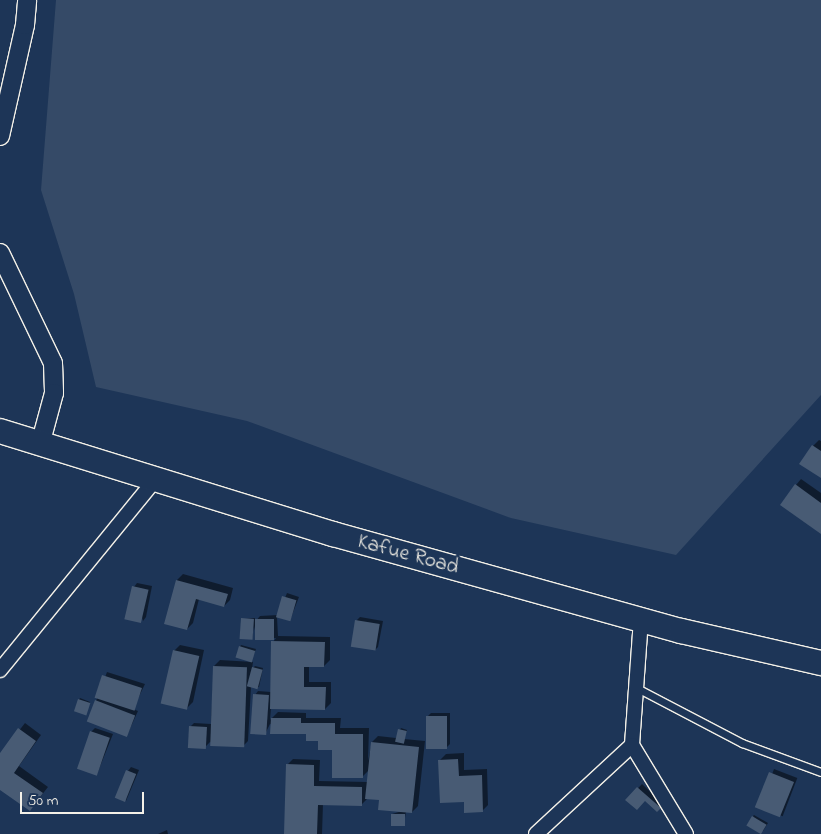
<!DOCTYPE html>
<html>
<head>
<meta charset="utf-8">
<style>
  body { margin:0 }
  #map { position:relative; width:821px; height:834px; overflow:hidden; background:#1d3557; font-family:"Indie Flower",sans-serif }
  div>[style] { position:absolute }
  .green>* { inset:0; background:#354a67 }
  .shadow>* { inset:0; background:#0007; transform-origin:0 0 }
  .building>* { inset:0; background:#485b74; transform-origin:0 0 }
  .roads { filter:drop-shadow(1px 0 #f4f1e8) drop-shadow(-1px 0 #f4f1e8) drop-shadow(0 1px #f4f1e8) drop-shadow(0 -1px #f4f1e8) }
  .service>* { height:7px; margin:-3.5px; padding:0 3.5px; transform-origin:3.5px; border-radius:3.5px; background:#1d3557 }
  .minor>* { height:14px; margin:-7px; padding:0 7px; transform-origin:7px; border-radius:7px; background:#1d3557 }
  .tertiary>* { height:18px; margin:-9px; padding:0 9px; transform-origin:9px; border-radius:9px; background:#1d3557 }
  .trunk>* { height:24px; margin:-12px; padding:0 12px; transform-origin:12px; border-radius:12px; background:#1d3557 }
  span { translate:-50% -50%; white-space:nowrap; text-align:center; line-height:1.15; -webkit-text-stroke:4.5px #1d3557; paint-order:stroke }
  .street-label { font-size:21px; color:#f4f1e8 }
  .scale { position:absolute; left:20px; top:792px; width:124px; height:22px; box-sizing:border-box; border:2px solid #f4f1e8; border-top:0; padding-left:6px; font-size:15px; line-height:18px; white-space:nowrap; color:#f4f1e8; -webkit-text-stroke:4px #1d3557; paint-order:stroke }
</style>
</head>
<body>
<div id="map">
  <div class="green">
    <div style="clip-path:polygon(56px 0,821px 0,821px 395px,676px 555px,511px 518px,247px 421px,96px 387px,74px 294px,41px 190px)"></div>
  </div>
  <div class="shadow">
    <div style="clip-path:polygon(819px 440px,821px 441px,821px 477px,813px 446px)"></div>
    <div style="clip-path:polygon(801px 479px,821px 493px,821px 533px,796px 485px)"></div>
    <div style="clip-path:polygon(183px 574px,233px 588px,230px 600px,224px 606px,199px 599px,193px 623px,187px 629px,177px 580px)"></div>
    <div style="clip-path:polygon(137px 583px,152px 586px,146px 617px,143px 621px,134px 587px)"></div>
    <div style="clip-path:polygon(287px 593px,299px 597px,290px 620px,277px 617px,278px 636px,330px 637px,330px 660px,324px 666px,309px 666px,309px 682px,331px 682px,331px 703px,325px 709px,271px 708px,270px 720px,278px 712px,306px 713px,306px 718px,341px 718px,340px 728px,369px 728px,368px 761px,372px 742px,378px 736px,396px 738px,401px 728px,407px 730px,404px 739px,425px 741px,418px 806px,412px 812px,406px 811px,404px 825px,392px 814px,402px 811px,380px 799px,367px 799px,361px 805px,323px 804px,322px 834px,285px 834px,287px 765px,293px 759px,320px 760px,319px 781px,368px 782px,369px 770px,362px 777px,333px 749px,307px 733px,270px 724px,265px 734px,255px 695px,258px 691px,271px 692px,273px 642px,276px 638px,257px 639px,254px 626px,252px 638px,242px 619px,255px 618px,255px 622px,260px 616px,278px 615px)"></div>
    <div style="clip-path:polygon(360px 617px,383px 621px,378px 647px,375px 650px,357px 620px)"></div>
    <div style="clip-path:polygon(180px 645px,204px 650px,193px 702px,187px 708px,174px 651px)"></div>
    <div style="clip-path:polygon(241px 645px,256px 649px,251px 661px,240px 647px)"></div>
    <div style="clip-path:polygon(220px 660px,253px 662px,252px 669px,255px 666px,263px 668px,259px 687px,251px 687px,248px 741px,242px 747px,210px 742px,204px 748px,190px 727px,194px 723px,211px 724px,214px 666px)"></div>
    <div style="clip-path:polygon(107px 672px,145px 684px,133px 709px,138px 711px,127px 735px,96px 701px)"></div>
    <div style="clip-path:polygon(80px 698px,90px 702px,85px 714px,79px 700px)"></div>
    <div style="clip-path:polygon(431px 713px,450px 713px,450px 744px,446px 748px,427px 717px)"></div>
    <div style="clip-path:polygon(25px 723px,41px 735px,19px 766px,48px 787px,30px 810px,0 789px,0 755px)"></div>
    <div style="clip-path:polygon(95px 728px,113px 734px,97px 774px,91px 732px)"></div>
    <div style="clip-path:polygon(464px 753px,464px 770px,487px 769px,488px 805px,482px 811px,465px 800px,440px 760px,446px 754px)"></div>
    <div style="clip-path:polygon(131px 767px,139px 770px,126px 801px,128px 771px)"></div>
    <div style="left:774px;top:769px;width:25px;height:41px;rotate:21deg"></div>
    <div style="clip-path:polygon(642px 784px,663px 804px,657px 810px,645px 800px,627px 800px)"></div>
    <div style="clip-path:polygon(754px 815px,768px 823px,763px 831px,753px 816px)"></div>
    <div style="clip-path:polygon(167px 830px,168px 834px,158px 834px)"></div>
  </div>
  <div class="building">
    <div style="clip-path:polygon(812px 445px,821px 451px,821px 478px,799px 464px)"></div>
    <div style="clip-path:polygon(795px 484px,821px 503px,821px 534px,780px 505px)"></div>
    <div style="clip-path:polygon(176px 580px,228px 594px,224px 607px,196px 599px,187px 630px,164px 624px)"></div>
    <div style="left:132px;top:586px;width:17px;height:34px;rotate:13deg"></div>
    <div style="left:282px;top:596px;width:15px;height:22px;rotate:16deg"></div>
    <div style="left:241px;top:618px;width:13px;height:21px;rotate:4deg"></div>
    <div style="left:255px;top:619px;width:19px;height:21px"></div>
    <div style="left:355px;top:620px;width:25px;height:27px;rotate:9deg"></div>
    <div style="clip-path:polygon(271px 641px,325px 642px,324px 667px,304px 667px,304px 687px,326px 687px,325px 710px,270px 709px)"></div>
    <div style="left:239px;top:646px;width:17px;height:12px;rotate:17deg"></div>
    <div style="left:173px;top:650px;width:27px;height:55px;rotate:13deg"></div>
    <div style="left:213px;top:666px;width:34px;height:80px;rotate:2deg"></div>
    <div style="left:252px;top:667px;width:11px;height:20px;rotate:15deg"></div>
    <div style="left:102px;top:675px;width:42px;height:24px;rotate:18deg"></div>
    <div style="left:253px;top:694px;width:16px;height:40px;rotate:4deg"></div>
    <div style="left:78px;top:699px;width:13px;height:13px;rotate:18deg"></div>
    <div style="left:95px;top:700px;width:43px;height:23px;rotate:21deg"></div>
    <div style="left:426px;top:716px;width:21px;height:33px"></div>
    <div style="clip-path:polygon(271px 718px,301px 718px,301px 723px,335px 723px,335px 734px,363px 734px,363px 778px,332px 778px,332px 750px,318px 750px,318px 741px,306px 741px,306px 734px,270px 734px)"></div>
    <div style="left:189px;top:726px;width:18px;height:22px;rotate:3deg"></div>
    <div style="clip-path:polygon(18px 728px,36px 741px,14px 773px,43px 793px,30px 811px,0 790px,0 753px)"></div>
    <div style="left:398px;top:729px;width:9px;height:13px;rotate:13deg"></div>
    <div style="left:90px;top:731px;width:21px;height:40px;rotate:19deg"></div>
    <div style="clip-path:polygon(371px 742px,419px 747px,412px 813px,378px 810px,379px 800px,365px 799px)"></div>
    <div style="clip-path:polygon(458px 759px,459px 776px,482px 775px,483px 812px,464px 813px,464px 802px,440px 803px,438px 760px)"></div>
    <div style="clip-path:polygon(286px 764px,314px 765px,314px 786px,362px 787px,362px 806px,318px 805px,317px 834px,284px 834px)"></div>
    <div style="left:126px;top:770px;width:11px;height:30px;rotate:22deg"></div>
    <div style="left:769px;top:772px;width:27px;height:38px;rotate:22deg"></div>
    <div style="clip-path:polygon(637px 787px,661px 808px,657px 812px,645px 801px,637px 810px,625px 800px)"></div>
    <div style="left:391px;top:814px;width:14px;height:12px"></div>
    <div style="left:752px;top:816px;width:17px;height:11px;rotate:31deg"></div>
  </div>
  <div class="roads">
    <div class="service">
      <div style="left:635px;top:687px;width:121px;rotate:27.6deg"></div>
      <div style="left:742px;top:743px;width:84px;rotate:20.2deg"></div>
    </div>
    <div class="minor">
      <div style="left:641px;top:619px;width:126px;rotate:94.1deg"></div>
      <div style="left:632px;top:745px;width:104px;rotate:58.8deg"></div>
      <div style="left:0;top:670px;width:244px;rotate:-50.8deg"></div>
      <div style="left:536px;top:834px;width:131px;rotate:-42.8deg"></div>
    </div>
    <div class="tertiary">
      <div style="left:0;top:136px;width:114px;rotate:-77.3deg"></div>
      <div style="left:25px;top:25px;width:25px;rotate:-85deg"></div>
      <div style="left:0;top:253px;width:122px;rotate:64.3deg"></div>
      <div style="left:53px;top:363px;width:30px;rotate:88deg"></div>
      <div style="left:54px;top:393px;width:54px;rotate:105.1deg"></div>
    </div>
    <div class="trunk">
      <div style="left:0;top:431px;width:349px;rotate:17.2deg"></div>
      <div style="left:333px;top:534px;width:361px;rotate:15.6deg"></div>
      <div style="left:681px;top:631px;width:144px;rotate:12.9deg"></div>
    </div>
  </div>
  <div class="street-label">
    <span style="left:408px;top:555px;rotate:15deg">Kafue Road</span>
  </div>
  <div class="scale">50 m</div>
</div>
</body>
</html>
